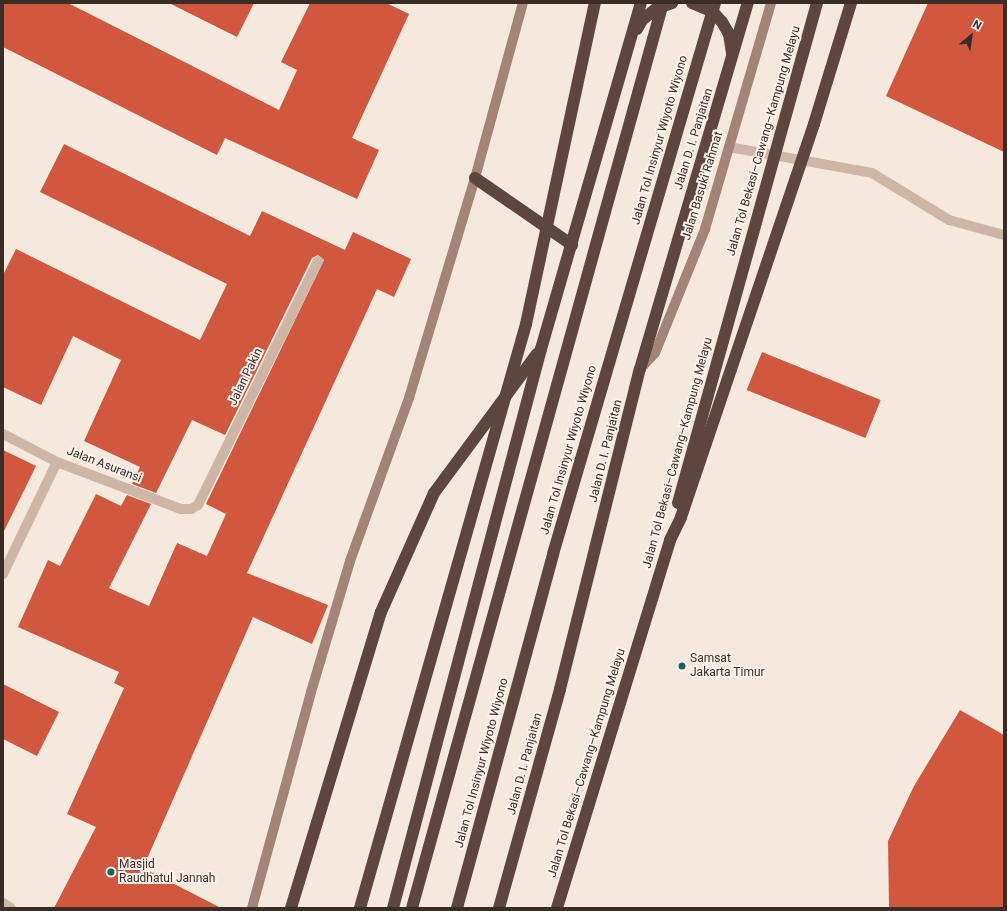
<!DOCTYPE html>
<html>
<head>
<meta charset="utf-8">
<style>
  body { margin:0 }
  #map { position:relative; width:1007px; height:911px; overflow:hidden; background:#f5e8dd; font-family:Roboto,sans-serif }
  div>[style] { position:absolute }
  .building>* { inset:0; background:#d1573f; transform-origin:0 0 }
  .street>* { height:10px; margin:-5px; padding:0 5px; transform-origin:5px; border-radius:5px; background:#ceb6a7 }
  .secondary>* { height:10px; margin:-5px; padding:0 5px; transform-origin:5px; border-radius:5px; background:#a28478 }
  .highway>* { height:12px; margin:-6px; padding:0 6px; transform-origin:6px; border-radius:6px; background:#5c463f }
  .highway-bridge>* { height:12px; margin:-6px; padding:0 6px; transform-origin:6px; border-radius:6px; background:#5c463f }
  .dots>* { width:11px; height:11px; translate:-50% -50%; box-sizing:border-box; border:2px solid #fcf2ea; border-radius:50% }
  span { translate:-50% -50%; white-space:nowrap; text-align:center; line-height:1.15; -webkit-text-stroke:4px #fcf2ea; paint-order:stroke }
  .street-label { font-size:12px; color:#3a2d28 }
  .poi-label { font-size:12px; color:#3a2d28 }
  .left { translate:0 -50%; text-align:left }
  .frame { position:absolute; inset:0; border:4px solid #3a2d28; pointer-events:none }
  .north { position:absolute; left:951px; top:16px; width:40px; height:40px; -webkit-text-stroke:3px #fcf2ea; paint-order:stroke; rotate:29deg; font-size:11px; font-weight:700; line-height:16px; text-align:center; color:#3a2d28 }
  .north::after { content:''; display:block; margin:auto; width:14px; height:18px; background:#3a2d28; clip-path:polygon(50% 0,100% 100%,50% 72%,0 100%) }
</style>
</head>
<body>
<div id="map">
  <div class="building">
    <div style="clip-path:polygon(3px 3px,68px 3px,279px 110px,297px 70px,281px 62px,310px 3px,386px 3px,409px 14px,352px 138px,379px 150px,357px 199px,225px 138px,217px 155px,3px 47px)"></div>
    <div style="clip-path:polygon(169px 3px,254px 3px,237px 37px)"></div>
    <div style="clip-path:polygon(928px 3px,1004px 3px,1004px 152px,886px 96px)"></div>
    <div style="clip-path:polygon(64px 144px,250px 236px,262px 211px,345px 250px,353px 232px,411px 259px,394px 297px,377px 289px,247px 573px,328px 605px,312px 644px,253px 617px,143px 868px,221px 908px,54px 908px,96px 827px,67px 814px,124px 688px,114px 683px,119px 672px,18px 627px,48px 560px,60px 566px,96px 494px,121px 506px,127px 495px,151px 504px,109px 588px,149px 606px,177px 543px,207px 556px,226px 514px,206px 504px,324px 260px,318px 255px,312px 258px,225px 435px,192px 420px,156px 493px,132px 484px,140px 467px,84px 441px,121px 360px,73px 336px,41px 405px,3px 387px,3px 275px,16px 249px,200px 340px,227px 284px,40px 192px)"></div>
    <div style="left:762px;top:352px;width:128px;height:41px;rotate:22deg"></div>
    <div style="clip-path:polygon(3px 450px,36px 466px,3px 533px)"></div>
    <div style="clip-path:polygon(3px 684px,59px 712px,37px 756px,3px 739px)"></div>
    <div style="clip-path:polygon(960px 710px,1004px 735px,1004px 908px,889px 908px,888px 841px,914px 786px)"></div>
  </div>
  <div class="street">
    <div style="left:729px;top:147px;width:145px;rotate:10.3deg"></div>
    <div style="left:872px;top:173px;width:90px;rotate:31.4deg"></div>
    <div style="left:949px;top:220px;width:57px;rotate:15.3deg"></div>
    <div style="left:3px;top:434px;width:61px;rotate:27.4deg"></div>
    <div style="left:57px;top:462px;width:133px;rotate:20.8deg"></div>
    <div style="left:181px;top:509px;width:10px"></div>
    <div style="left:191px;top:509px;width:8px;rotate:-30deg"></div>
    <div style="left:198px;top:505px;width:272px;rotate:-63.8deg"></div>
    <div style="left:3px;top:574px;width:124px;rotate:-64.3deg"></div>
    <div style="left:3px;top:903px;width:9px;rotate:32deg"></div>
  </div>
  <div class="secondary">
    <div style="left:640px;top:369px;width:22px;rotate:-47deg"></div>
    <div style="left:655px;top:353px;width:134px;rotate:-68deg"></div>
    <div style="left:705px;top:229px;width:235px;rotate:-73.7deg"></div>
    <div style="left:252px;top:908px;width:224px;rotate:-74.7deg"></div>
    <div style="left:311px;top:692px;width:137px;rotate:-73.4deg"></div>
    <div style="left:350px;top:561px;width:173px;rotate:-70.1deg"></div>
    <div style="left:409px;top:398px;width:230px;rotate:-73.3deg"></div>
    <div style="left:475px;top:178px;width:181px;rotate:-74.7deg"></div>
  </div>
  <div class="highway">
    <div style="left:692px;top:3px;width:23px;rotate:23deg"></div>
    <div style="left:713px;top:12px;width:13px;rotate:48deg"></div>
    <div style="left:722px;top:22px;width:14px;rotate:60deg"></div>
    <div style="left:729px;top:34px;width:20px;rotate:81deg"></div>
    <div style="left:637px;top:29px;width:10px;rotate:-61deg"></div>
    <div style="left:642px;top:20px;width:19px;rotate:-39deg"></div>
    <div style="left:657px;top:8px;width:16px;rotate:-18deg"></div>
    <div style="left:475px;top:178px;width:118px;rotate:34.6deg"></div>
    <div style="left:291px;top:908px;width:309px;rotate:-73.1deg"></div>
    <div style="left:381px;top:612px;width:130px;rotate:-66deg"></div>
    <div style="left:434px;top:493px;width:173px;rotate:-53.5deg"></div>
    <div style="left:393px;top:908px;width:578px;rotate:-75.17deg"></div>
    <div style="left:541px;top:349px;width:360px;rotate:-73.9deg"></div>
    <div style="left:499px;top:908px;width:227px;rotate:-74.4deg"></div>
    <div style="left:560px;top:689px;width:330px;rotate:-76deg"></div>
    <div style="left:640px;top:369px;width:382px;rotate:-73.6deg"></div>
    <div style="left:557px;top:908px;width:385px;rotate:-72.9deg"></div>
  </div>
  <div class="highway-bridge">
    <div style="left:678px;top:503px;width:519px;rotate:-74.46deg"></div>
    <div style="left:670px;top:540px;width:25px;rotate:-64deg"></div>
    <div style="left:681px;top:517px;width:415px;rotate:-71.3deg"></div>
    <div style="left:814px;top:124px;width:127px;rotate:-73deg"></div>
    <div style="left:360px;top:908px;width:607px;rotate:-74.13deg"></div>
    <div style="left:526px;top:324px;width:328px;rotate:-77.9deg"></div>
    <div style="left:412px;top:908px;width:939px;rotate:-74.5deg"></div>
    <div style="left:457px;top:908px;width:367px;rotate:-74.8deg"></div>
    <div style="left:553px;top:554px;width:574px;rotate:-73.62deg"></div>
  </div>
  <div class="dots">
    <div style="left:682px;top:666px;background:#196060"></div>
    <div style="left:111px;top:872px;background:#196060"></div>
  </div>
  <div class="street-label">
    <span style="left:694px;top:139px;rotate:-73deg">Jalan D. I. Panjaitan</span>
    <span style="left:660px;top:140px;rotate:-74deg">Jalan Tol Insinyur Wiyoto Wiyono</span>
    <span style="left:764px;top:141px;rotate:-74deg">Jalan Tol Bekasi–Cawang–Kampung Melayu</span>
    <span style="left:703px;top:186px;rotate:-73deg">Jalan Basuki Rahmat</span>
    <span style="left:246px;top:377px;rotate:-64deg">Jalan Pakin</span>
    <span style="left:569px;top:450px;rotate:-74deg">Jalan Tol Insinyur Wiyoto Wiyono</span>
    <span style="left:606px;top:451px;rotate:-76deg">Jalan D. I. Panjaitan</span>
    <span style="left:678px;top:453px;rotate:-75deg">Jalan Tol Bekasi–Cawang–Kampung Melayu</span>
    <span style="left:104px;top:465px;rotate:21deg">Jalan Asuransi</span>
    <span style="left:482px;top:763px;rotate:-75deg">Jalan Tol Insinyur Wiyoto Wiyono</span>
    <span style="left:587px;top:763px;rotate:-73deg">Jalan Tol Bekasi–Cawang–Kampung Melayu</span>
    <span style="left:525px;top:764px;rotate:-75deg">Jalan D. I. Panjaitan</span>
  </div>
  <div class="poi-label">
    <span class="left" style="left:690px;top:666px">Samsat<br>Jakarta Timur</span>
    <span class="left" style="left:119px;top:872px">Masjid<br>Raudhatul Jannah</span>
  </div>
  <div class="frame"></div>
  <div class="north">N</div>
</div>
</body>
</html>
